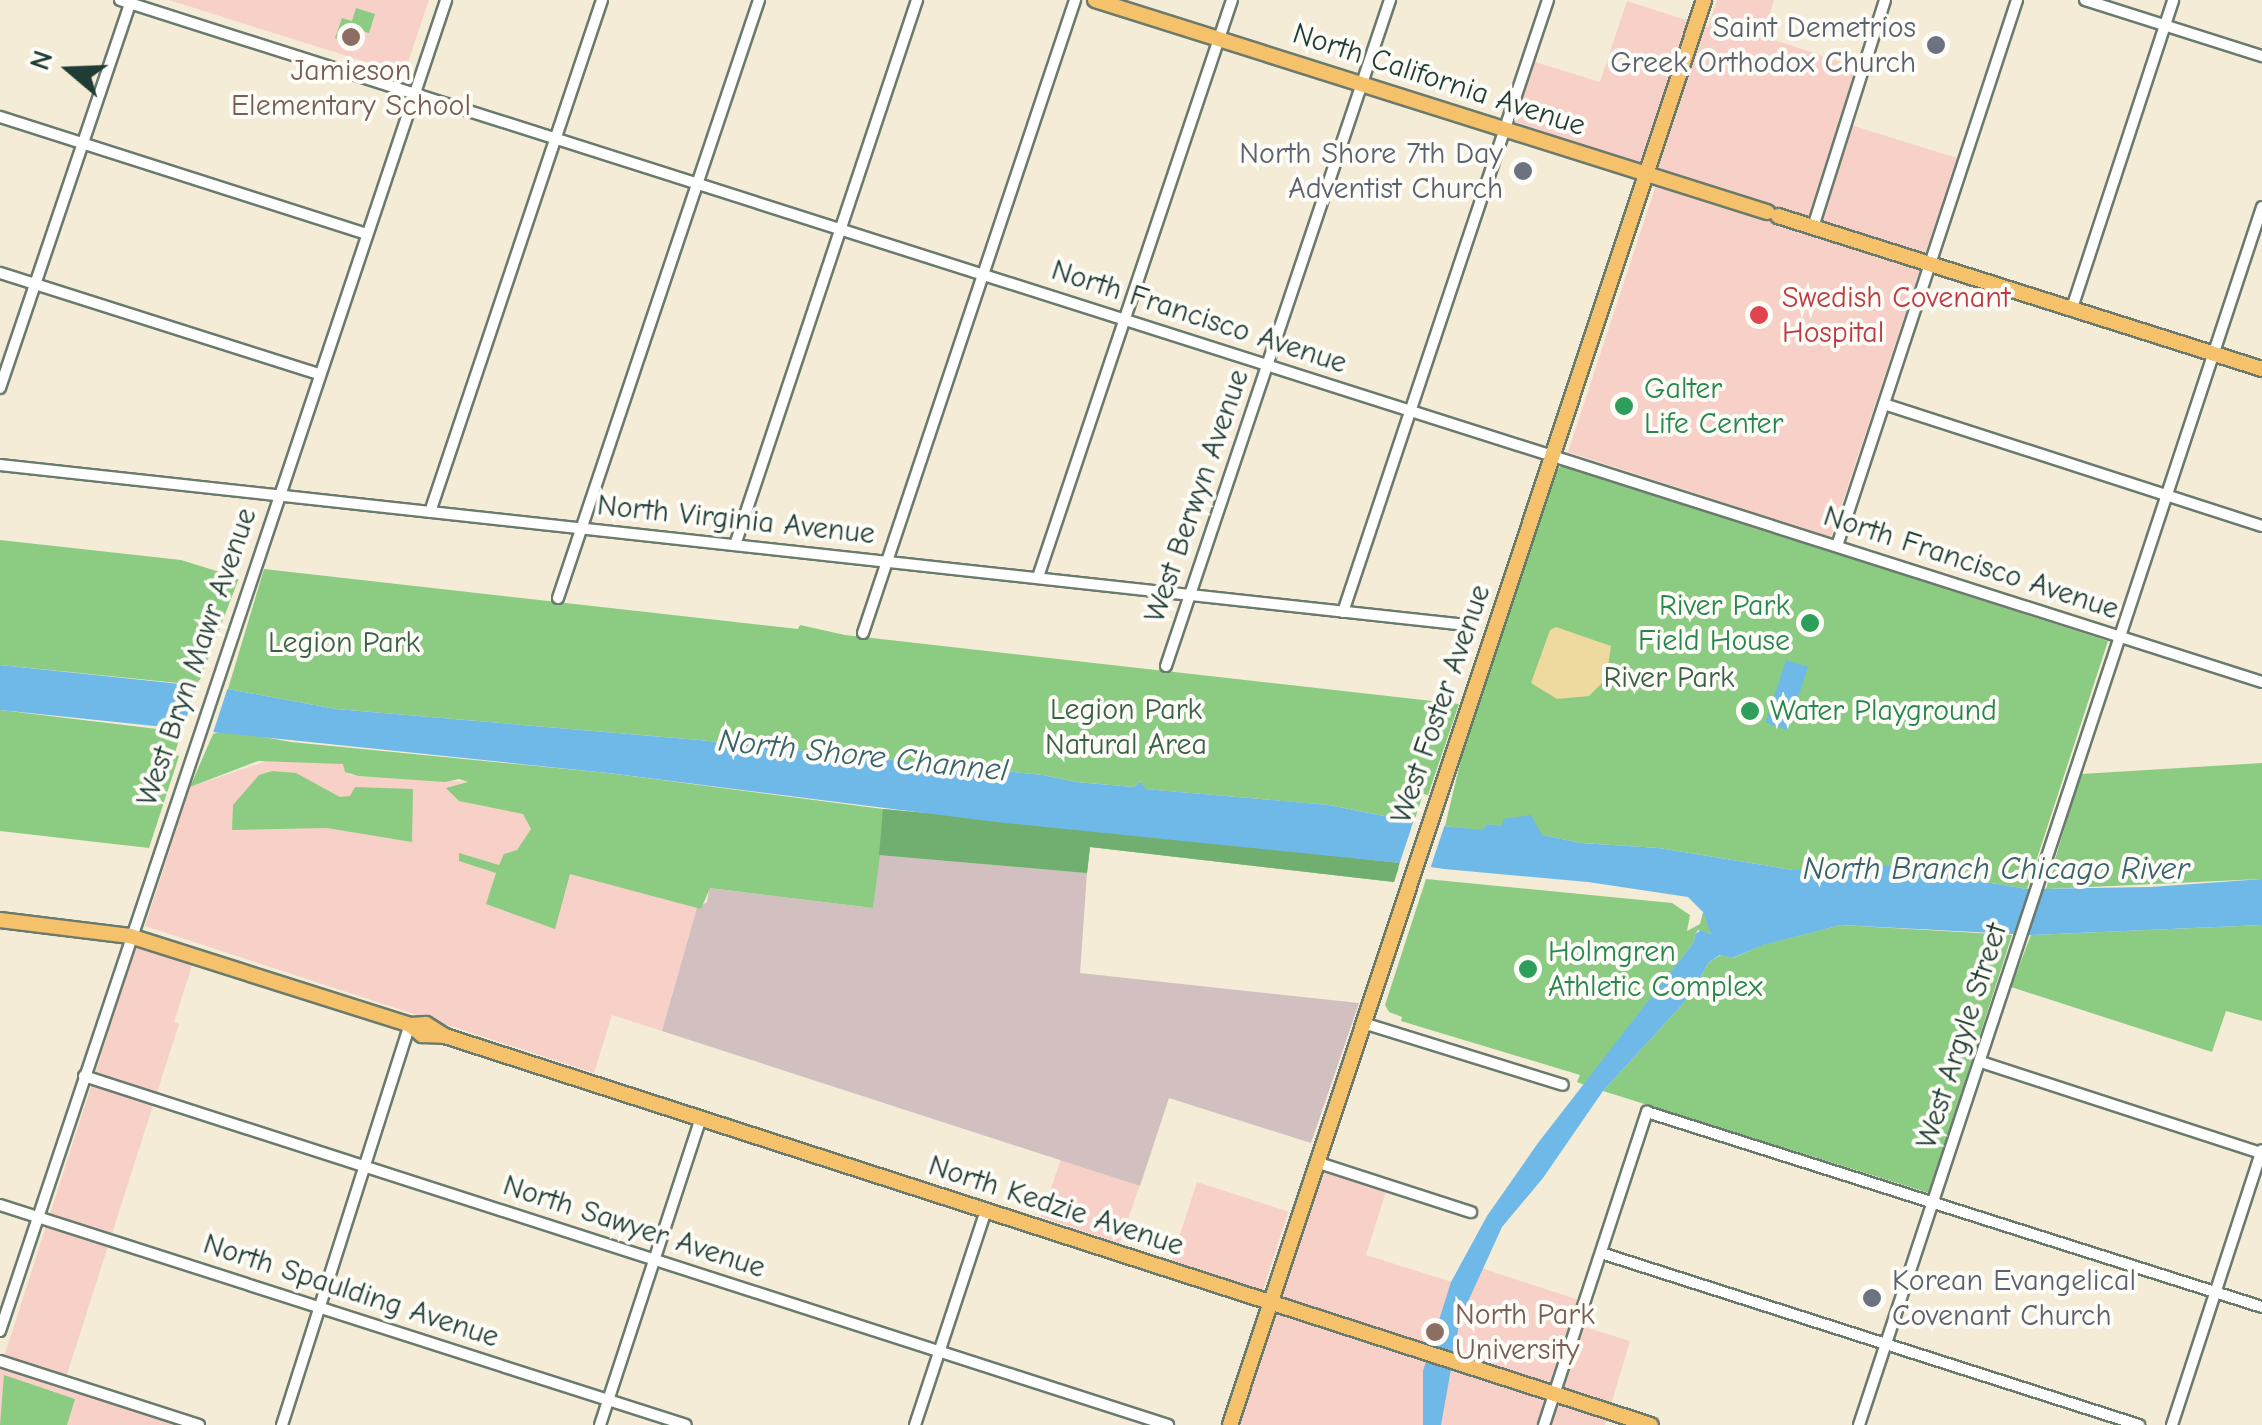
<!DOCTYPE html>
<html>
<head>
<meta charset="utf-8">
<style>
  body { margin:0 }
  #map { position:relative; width:2262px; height:1425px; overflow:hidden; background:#f4ecd7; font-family:"Comic Neue",sans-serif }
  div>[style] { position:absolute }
  .built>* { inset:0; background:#f7d1c8; transform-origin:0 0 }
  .industrial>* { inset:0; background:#d2bfc0 }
  .green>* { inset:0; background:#8ccb82 }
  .forest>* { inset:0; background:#71af70 }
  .sand>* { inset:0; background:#eeda9e }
  .water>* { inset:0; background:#6eb9e7; transform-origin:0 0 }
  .pier>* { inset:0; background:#f4ecd7 }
  .roads { filter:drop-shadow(2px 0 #6a7a6d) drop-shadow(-2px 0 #6a7a6d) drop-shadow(0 2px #6a7a6d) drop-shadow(0 -2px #6a7a6d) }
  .minor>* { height:10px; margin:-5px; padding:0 5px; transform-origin:5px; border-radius:5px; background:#fff }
  .major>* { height:14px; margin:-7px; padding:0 7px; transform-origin:7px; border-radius:7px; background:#f5c16b }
  .dots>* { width:28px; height:28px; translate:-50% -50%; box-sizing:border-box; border:5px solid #fdfcf7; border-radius:50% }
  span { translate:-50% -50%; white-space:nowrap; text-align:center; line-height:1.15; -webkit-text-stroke:8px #fdfcf7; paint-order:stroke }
  .worship-label { font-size:30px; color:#5b616d }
  .right { translate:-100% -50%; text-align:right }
  .left { translate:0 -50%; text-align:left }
  .education-label { font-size:30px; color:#785e54 }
  .street-label { font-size:30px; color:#1f3d34 }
  .health-label { font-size:30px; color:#be3a42 }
  .leisure-label { font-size:30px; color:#27864d }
  .park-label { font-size:30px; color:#3a6048 }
  .water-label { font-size:32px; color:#37626a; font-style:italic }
  .north { position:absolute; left:20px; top:20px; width:100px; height:100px; -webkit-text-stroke:8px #fdfcf7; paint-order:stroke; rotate:289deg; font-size:28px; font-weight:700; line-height:40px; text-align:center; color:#1f3d34 }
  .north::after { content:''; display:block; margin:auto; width:35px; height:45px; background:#1f3d34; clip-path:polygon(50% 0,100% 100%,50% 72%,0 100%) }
</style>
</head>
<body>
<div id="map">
  <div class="built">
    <div style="clip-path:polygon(169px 0,429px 0,404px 74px)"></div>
    <div style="clip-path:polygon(1717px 0,1774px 0,1763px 36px,1858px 68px,1841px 122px,1957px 158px,1831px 537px,1568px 452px,1661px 170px,1512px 121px,1532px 61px,1600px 82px,1627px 1px,1708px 27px)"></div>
    <div style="clip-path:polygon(269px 760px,344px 764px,350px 775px,358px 776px,468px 782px,698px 908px,662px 1031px,612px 1015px,594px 1073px,145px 926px,190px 787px)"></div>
    <div style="clip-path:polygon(136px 947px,192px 966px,174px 1022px,179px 1024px,63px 1387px,179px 1425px,0 1425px,0 1369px)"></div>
    <div style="left:1061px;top:1159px;width:83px;height:61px;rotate:19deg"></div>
    <div style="clip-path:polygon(1325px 1164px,1388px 1185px,1366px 1255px,1471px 1288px,1481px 1268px,1579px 1300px,1572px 1323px,1630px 1341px,1605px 1425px,1240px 1425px)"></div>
    <div style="left:1197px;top:1182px;width:96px;height:83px;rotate:18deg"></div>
  </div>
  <div class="industrial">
    <div style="clip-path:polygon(879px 855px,1087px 873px,1080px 973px,1359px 1003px,1311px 1143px,1169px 1098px,1140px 1186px,662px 1031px,697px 908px,707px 902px,709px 888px,873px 908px)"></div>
  </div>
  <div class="green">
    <div style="clip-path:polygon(356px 8px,375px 14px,369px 33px,359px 30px,354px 44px,335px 38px,342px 18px,352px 21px)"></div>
    <div style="clip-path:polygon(1562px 465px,2108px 641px,2027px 889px,1932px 873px,1793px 870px,1659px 848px,1581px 843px,1487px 824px,1484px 831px,1445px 826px,1463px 751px,1556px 471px)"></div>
    <div style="clip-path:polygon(0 540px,181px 560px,239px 578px,198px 685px,0 665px)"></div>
    <div style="clip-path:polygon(264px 569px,798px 629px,800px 625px,845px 635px,1459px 704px,1428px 795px,1423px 794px,1414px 822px,1329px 805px,1144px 789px,1141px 781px,1134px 787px,1076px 782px,1043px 775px,699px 740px,336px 709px,228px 689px)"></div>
    <div style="clip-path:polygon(0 710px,182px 732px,174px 755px,179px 756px,149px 848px,0 831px)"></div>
    <div style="clip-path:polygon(225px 730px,291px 742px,608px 773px,883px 809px,1400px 863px,1394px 882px,1090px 847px,1087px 873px,880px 855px,873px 908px,710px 888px,701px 909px,570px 874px,555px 929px,486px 904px,496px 873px,459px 861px,459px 853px,499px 865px,504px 854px,517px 850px,531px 829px,523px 814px,459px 801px,446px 788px,468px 782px,459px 779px,445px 782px,358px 776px,345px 772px,343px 764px,258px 761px,190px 787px,213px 734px)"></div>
    <div style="clip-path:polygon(2262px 763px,2262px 879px,2046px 889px,2081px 774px)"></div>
    <div style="clip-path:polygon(272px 771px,296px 773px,340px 797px,350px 796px,355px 787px,413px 789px,412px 842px,327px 828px,232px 830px,233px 805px,259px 775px)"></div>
    <div style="clip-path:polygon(1426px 879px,1672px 903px,1690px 915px,1687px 931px,1700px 924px,1703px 912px,1712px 934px,1698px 930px,1695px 934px,1694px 942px,1585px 1085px,1577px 1082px,1580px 1075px,1401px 1021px,1402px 1017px,1389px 1012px,1385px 1005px)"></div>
    <div style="clip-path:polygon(1841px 925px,2012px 935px,1929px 1193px,1603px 1091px,1691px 995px,1708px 963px,1721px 955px,1733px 958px,1762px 945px)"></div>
    <div style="clip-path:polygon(2262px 925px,2262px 1021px,2226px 1011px,2212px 1052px,2011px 987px,2031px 935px)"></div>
    <div style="clip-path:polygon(4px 1375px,75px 1399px,67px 1425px,0 1425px)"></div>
  </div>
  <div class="forest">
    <div style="clip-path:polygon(883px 809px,1080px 827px,1400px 863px,1394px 882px,1090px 847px,1087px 873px,879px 855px)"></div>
  </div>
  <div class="sand">
    <div style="clip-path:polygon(1556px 627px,1611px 646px,1606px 679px,1589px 696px,1557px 699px,1531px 683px,1550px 630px)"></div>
  </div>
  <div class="water">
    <div style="left:1786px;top:660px;width:23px;height:66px;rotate:18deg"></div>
    <div style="clip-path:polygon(0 665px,228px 689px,336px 709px,699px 740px,1043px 775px,1076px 782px,1134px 787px,1141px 781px,1145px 789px,1329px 805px,1414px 822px,1411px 828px,1442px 832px,1444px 826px,1483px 830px,1487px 824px,1502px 826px,1503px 819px,1531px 815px,1542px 835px,1581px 843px,1659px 848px,1793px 870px,1843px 868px,1855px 860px,2027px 889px,2151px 887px,2262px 879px,2262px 925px,2031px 935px,1841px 925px,1763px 945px,1732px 958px,1720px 955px,1708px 963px,1691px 995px,1603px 1091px,1543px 1178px,1502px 1227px,1460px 1319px,1441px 1425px,1423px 1425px,1423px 1371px,1451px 1282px,1487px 1216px,1538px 1143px,1694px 942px,1695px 934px,1701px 930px,1711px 934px,1703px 912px,1688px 897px,1588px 882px,1444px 869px,1430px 867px,1433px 859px,1403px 855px,1400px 863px,996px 822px,608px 773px,0 710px)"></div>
  </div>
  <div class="pier">
    <div style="clip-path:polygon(199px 680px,229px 684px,211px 739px,180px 737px)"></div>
    <div style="clip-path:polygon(1415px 817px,1418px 825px,1439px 827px,1446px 821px,1429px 872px,1426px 863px,1406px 861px,1398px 868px)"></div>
  </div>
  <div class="roads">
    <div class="minor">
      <div style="left:120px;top:0;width:2248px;rotate:17.66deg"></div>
      <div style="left:2085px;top:0;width:186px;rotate:17.6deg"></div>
      <div style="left:0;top:117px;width:384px;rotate:17.7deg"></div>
      <div style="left:1813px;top:227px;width:238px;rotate:-72.4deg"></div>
      <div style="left:0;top:273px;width:335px;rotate:17.6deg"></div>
      <div style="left:2072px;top:308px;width:324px;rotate:-71.8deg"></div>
      <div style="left:0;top:388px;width:409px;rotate:-71.3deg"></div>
      <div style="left:1884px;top:404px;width:397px;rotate:17.9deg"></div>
      <div style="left:0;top:465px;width:1475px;rotate:6.23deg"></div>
      <div style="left:430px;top:512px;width:540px;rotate:-71.43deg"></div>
      <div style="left:735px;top:545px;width:575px;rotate:-71.53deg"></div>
      <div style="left:1837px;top:546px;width:575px;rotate:-71.75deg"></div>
      <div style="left:1038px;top:577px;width:609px;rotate:-71.42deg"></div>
      <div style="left:558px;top:598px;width:631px;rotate:-71.42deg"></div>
      <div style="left:1343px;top:612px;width:645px;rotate:-71.48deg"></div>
      <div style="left:863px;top:633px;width:668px;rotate:-71.48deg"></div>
      <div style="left:1166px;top:666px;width:703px;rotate:-71.41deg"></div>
      <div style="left:1363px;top:1023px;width:209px;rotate:17.2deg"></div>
      <div style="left:1981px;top:1062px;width:294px;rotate:18deg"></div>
      <div style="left:84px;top:1076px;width:1139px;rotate:17.85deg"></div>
      <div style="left:1316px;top:1162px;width:163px;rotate:17.9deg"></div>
      <div style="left:0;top:1205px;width:720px;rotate:17.78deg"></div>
      <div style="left:1601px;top:1253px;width:565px;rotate:17.73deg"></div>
      <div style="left:0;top:1331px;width:1404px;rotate:-71.47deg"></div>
      <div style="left:0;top:1361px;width:209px;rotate:17.8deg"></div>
      <div style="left:282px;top:1425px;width:420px;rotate:-72.3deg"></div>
      <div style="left:600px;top:1425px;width:321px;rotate:-71.8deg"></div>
      <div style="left:915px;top:1425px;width:223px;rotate:-71.7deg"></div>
      <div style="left:1544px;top:1425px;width:330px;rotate:-71.8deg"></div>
      <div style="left:1647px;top:1112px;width:645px;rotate:17.59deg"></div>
      <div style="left:1859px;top:1425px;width:1283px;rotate:-71.69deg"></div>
      <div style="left:2172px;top:1425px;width:289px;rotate:-71.9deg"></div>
    </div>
    <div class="major">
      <div style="left:1095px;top:0;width:705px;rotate:17.51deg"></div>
      <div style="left:1778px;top:216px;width:508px;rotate:17.54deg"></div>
      <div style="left:0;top:920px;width:131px;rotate:7deg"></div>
      <div style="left:130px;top:936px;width:294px;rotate:17.6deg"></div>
      <div style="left:410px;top:1025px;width:16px;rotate:40deg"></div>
      <div style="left:422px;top:1035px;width:23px;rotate:2deg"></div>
      <div style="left:445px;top:1036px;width:1267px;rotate:17.88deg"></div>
      <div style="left:410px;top:1025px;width:16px;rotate:-4deg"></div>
      <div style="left:426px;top:1024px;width:22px;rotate:32deg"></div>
      <div style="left:1230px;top:1425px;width:1502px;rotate:-71.6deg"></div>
    </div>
  </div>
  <div class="dots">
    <div style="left:351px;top:37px;background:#8d6e63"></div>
    <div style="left:1936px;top:45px;background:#6b7280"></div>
    <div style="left:1523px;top:171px;background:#6b7280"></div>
    <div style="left:1759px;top:315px;background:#e0444e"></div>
    <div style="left:1624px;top:406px;background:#2e9e5b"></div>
    <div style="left:1810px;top:623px;background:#2e9e5b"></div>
    <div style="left:1750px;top:711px;background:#2e9e5b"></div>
    <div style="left:1528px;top:969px;background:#2e9e5b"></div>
    <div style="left:1872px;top:1298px;background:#6b7280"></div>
    <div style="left:1435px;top:1332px;background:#8d6e63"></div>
  </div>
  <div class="worship-label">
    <span class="right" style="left:1916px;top:45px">Saint Demetrios<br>Greek Orthodox Church</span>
    <span class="right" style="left:1503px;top:171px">North Shore 7th Day<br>Adventist Church</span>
    <span class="left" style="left:1892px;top:1298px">Korean Evangelical<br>Covenant Church</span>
  </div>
  <div class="education-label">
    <span style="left:351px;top:88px">Jamieson<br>Elementary School</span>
    <span class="left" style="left:1455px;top:1332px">North Park<br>University</span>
  </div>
  <div class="street-label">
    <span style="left:1439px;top:80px;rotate:18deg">North California Avenue</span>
    <span style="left:1199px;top:317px;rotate:18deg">North Francisco Avenue</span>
    <span style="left:1197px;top:496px;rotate:-71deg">West Berwyn Avenue</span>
    <span style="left:736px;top:520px;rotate:6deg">North Virginia Avenue</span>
    <span style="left:1971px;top:563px;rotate:18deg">North Francisco Avenue</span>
    <span style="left:197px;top:657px;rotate:-71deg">West Bryn Mawr Avenue</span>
    <span style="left:1441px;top:704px;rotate:-71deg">West Foster Avenue</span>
    <span style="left:1962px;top:1036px;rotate:-72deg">West Argyle Street</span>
    <span style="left:1056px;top:1206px;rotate:18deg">North Kedzie Avenue</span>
    <span style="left:634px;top:1227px;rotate:18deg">North Sawyer Avenue</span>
    <span style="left:351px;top:1291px;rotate:18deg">North Spaulding Avenue</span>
  </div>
  <div class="health-label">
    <span class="left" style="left:1782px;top:315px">Swedish Covenant<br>Hospital</span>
  </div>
  <div class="leisure-label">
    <span class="left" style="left:1644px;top:406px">Galter<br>Life Center</span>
    <span class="right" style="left:1790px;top:623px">River Park<br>Field House</span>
    <span class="left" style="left:1770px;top:711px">Water Playground</span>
    <span class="left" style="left:1548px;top:969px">Holmgren<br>Athletic Complex</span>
  </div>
  <div class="park-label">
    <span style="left:344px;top:643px">Legion Park</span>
    <span style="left:1669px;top:678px">River Park</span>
    <span style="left:1126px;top:727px">Legion Park<br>Natural Area</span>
  </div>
  <div class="water-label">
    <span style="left:863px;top:756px;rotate:6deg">North Shore Channel</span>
    <span style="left:1996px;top:869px">North Branch Chicago River</span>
  </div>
  <div class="north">N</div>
</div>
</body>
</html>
